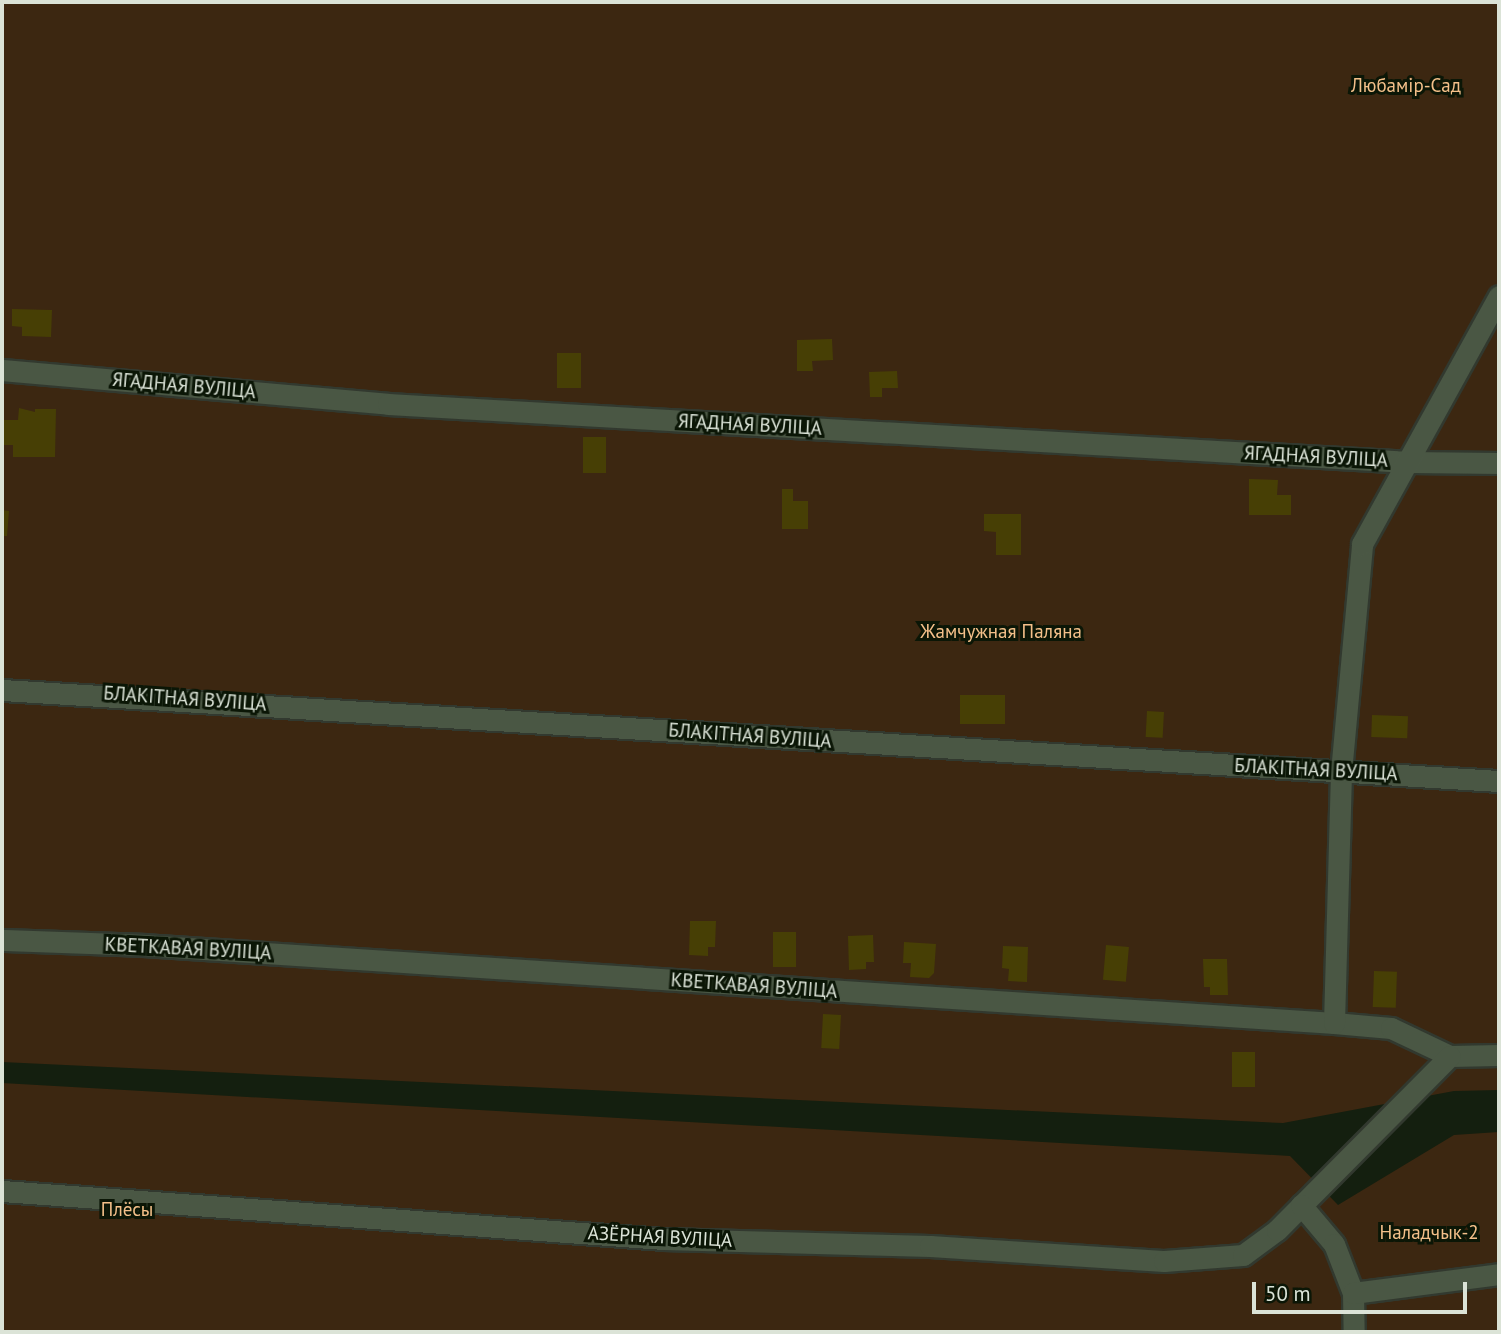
<!DOCTYPE html>
<html>
<head>
<meta charset="utf-8">
<style>
  body { margin:0 }
  #map { position:relative; width:1501px; height:1334px; overflow:hidden; background:#141f0f; font-family:"PT Sans",sans-serif }
  div>[style] { position:absolute }
  .green>* { inset:0; background:#3c2711 }
  .building>* { inset:0; background:#473f05; transform-origin:0 0 }
  .roads { filter:drop-shadow(2px 0 #32392f) drop-shadow(-2px 0 #32392f) drop-shadow(0 2px #32392f) drop-shadow(0 -2px #32392f) }
  .minor>* { height:21px; margin:-10.5px; padding:0 10.5px; transform-origin:10.5px; border-radius:10.5px; background:#4a5744 }
  span { translate:-50% -50%; white-space:nowrap; text-align:center; line-height:1.15; -webkit-text-stroke:6px #0b1606; paint-order:stroke }
  .park-label { font-size:19px; color:#f4c08a }
  .street-label { font-size:19px; color:#dbe3d7 }
  .frame { position:absolute; inset:0; border:4px solid #dbe3d7; pointer-events:none }
  .scale { position:absolute; left:1252px; top:1282px; width:215px; height:32px; box-sizing:border-box; border:4px solid #dbe3d7; border-top:0; padding-left:9px; font-size:21px; line-height:24px; white-space:nowrap; color:#dbe3d7; -webkit-text-stroke:5px #0b1606; paint-order:stroke }
</style>
</head>
<body>
<div id="map">
  <div class="green">
    <div style="clip-path:polygon(2px 2px,1499px 2px,1499px 1090px,1454px 1091px,1283px 1123px,2px 1062px)"></div>
    <div style="clip-path:polygon(2px 1083px,1290px 1156px,1338px 1205px,1454px 1135px,1499px 1132px,1499px 1332px,2px 1332px)"></div>
  </div>
  <div class="building">
    <div style="clip-path:polygon(12px 309px,52px 310px,51px 337px,22px 336px,22px 327px,12px 326px)"></div>
    <div style="clip-path:polygon(832px 339px,833px 360px,812px 361px,813px 371px,797px 371px,797px 340px)"></div>
    <div style="left:557px;top:353px;width:24px;height:35px"></div>
    <div style="clip-path:polygon(897px 371px,898px 388px,882px 388px,882px 397px,870px 397px,869px 372px)"></div>
    <div style="clip-path:polygon(19px 408px,35px 412px,35px 409px,56px 409px,55px 457px,13px 457px,13px 445px,2px 445px,2px 420px,18px 420px)"></div>
    <div style="left:583px;top:437px;width:23px;height:36px"></div>
    <div style="clip-path:polygon(1249px 479px,1278px 480px,1277px 495px,1291px 495px,1291px 515px,1249px 515px)"></div>
    <div style="clip-path:polygon(782px 489px,793px 489px,793px 501px,808px 501px,808px 529px,782px 529px)"></div>
    <div style="clip-path:polygon(2px 510px,9px 511px,7px 536px,2px 536px)"></div>
    <div style="clip-path:polygon(984px 514px,1021px 514px,1021px 555px,996px 555px,996px 532px,984px 531px)"></div>
    <div style="left:960px;top:695px;width:45px;height:29px"></div>
    <div style="left:1147px;top:711px;width:17px;height:26px;rotate:3deg"></div>
    <div style="left:1372px;top:715px;width:36px;height:22px;rotate:2deg"></div>
    <div style="clip-path:polygon(690px 921px,716px 921px,715px 947px,708px 947px,708px 956px,689px 955px)"></div>
    <div style="left:773px;top:932px;width:23px;height:35px"></div>
    <div style="clip-path:polygon(873px 935px,874px 962px,866px 962px,866px 969px,849px 970px,848px 936px)"></div>
    <div style="clip-path:polygon(904px 942px,936px 944px,934px 973px,929px 978px,910px 977px,911px 963px,903px 963px)"></div>
    <div style="left:1106px;top:945px;width:23px;height:35px;rotate:5deg"></div>
    <div style="clip-path:polygon(1003px 946px,1028px 947px,1027px 982px,1008px 981px,1009px 969px,1002px 968px)"></div>
    <div style="clip-path:polygon(1203px 959px,1227px 959px,1228px 995px,1210px 995px,1210px 987px,1204px 987px)"></div>
    <div style="left:1374px;top:971px;width:23px;height:36px;rotate:2deg"></div>
    <div style="left:823px;top:1014px;width:18px;height:34px;rotate:3deg"></div>
    <div style="left:1232px;top:1052px;width:23px;height:35px"></div>
  </div>
  <div class="roads">
    <div class="minor">
      <div style="left:2px;top:370px;width:387px;rotate:5deg"></div>
      <div style="left:388px;top:404px;width:1022px;rotate:3.25deg"></div>
      <div style="left:1408px;top:462px;width:91px;rotate:0.6deg"></div>
      <div style="left:2px;top:690px;width:1500px;rotate:3.48deg"></div>
      <div style="left:2px;top:940px;width:141px;rotate:2deg"></div>
      <div style="left:143px;top:945px;width:1194px;rotate:3.75deg"></div>
      <div style="left:1334px;top:1023px;width:57px;rotate:5deg"></div>
      <div style="left:1391px;top:1028px;width:65px;rotate:25.4deg"></div>
      <div style="left:1450px;top:1056px;width:49px;rotate:-1.2deg"></div>
      <div style="left:1334px;top:1023px;width:251px;rotate:-88.4deg"></div>
      <div style="left:1341px;top:772px;width:229px;rotate:-84.7deg"></div>
      <div style="left:1362px;top:544px;width:283px;rotate:-61.1deg"></div>
      <div style="left:2px;top:1191px;width:663px;rotate:4.15deg"></div>
      <div style="left:663px;top:1239px;width:267px;rotate:1.5deg"></div>
      <div style="left:930px;top:1246px;width:234px;rotate:3.7deg"></div>
      <div style="left:1164px;top:1261px;width:79px;rotate:-4.3deg"></div>
      <div style="left:1243px;top:1255px;width:42px;rotate:-36.3deg"></div>
      <div style="left:1277px;top:1230px;width:245px;rotate:-45.2deg"></div>
      <div style="left:1301px;top:1205px;width:51px;rotate:49.8deg"></div>
      <div style="left:1334px;top:1244px;width:53px;rotate:68.8deg"></div>
      <div style="left:1353px;top:1293px;width:39px;rotate:89deg"></div>
      <div style="left:1353px;top:1293px;width:147px;rotate:-7.4deg"></div>
    </div>
  </div>
  <div class="park-label">
    <span style="left:1406px;top:86px">Любамір-Сад</span>
    <span style="left:1001px;top:632px">Жамчужная Паляна</span>
    <span style="left:127px;top:1210px">Плёсы</span>
    <span style="left:1429px;top:1233px">Наладчык-2</span>
  </div>
  <div class="street-label">
    <span style="left:184px;top:386px;rotate:5deg">ЯГАДНАЯ ВУЛІЦА</span>
    <span style="left:750px;top:425px;rotate:3deg">ЯГАДНАЯ ВУЛІЦА</span>
    <span style="left:1316px;top:457px;rotate:3deg">ЯГАДНАЯ ВУЛІЦА</span>
    <span style="left:185px;top:699px;rotate:4deg">БЛАКІТНАЯ ВУЛІЦА</span>
    <span style="left:750px;top:736px;rotate:4deg">БЛАКІТНАЯ ВУЛІЦА</span>
    <span style="left:1316px;top:770px;rotate:3deg">БЛАКІТНАЯ ВУЛІЦА</span>
    <span style="left:188px;top:949px;rotate:3deg">КВЕТКАВАЯ ВУЛІЦА</span>
    <span style="left:754px;top:986px;rotate:4deg">КВЕТКАВАЯ ВУЛІЦА</span>
    <span style="left:660px;top:1237px;rotate:3deg">АЗЁРНАЯ ВУЛІЦА</span>
  </div>
  <div class="frame"></div>
  <div class="scale">50 m</div>
</div>
</body>
</html>
